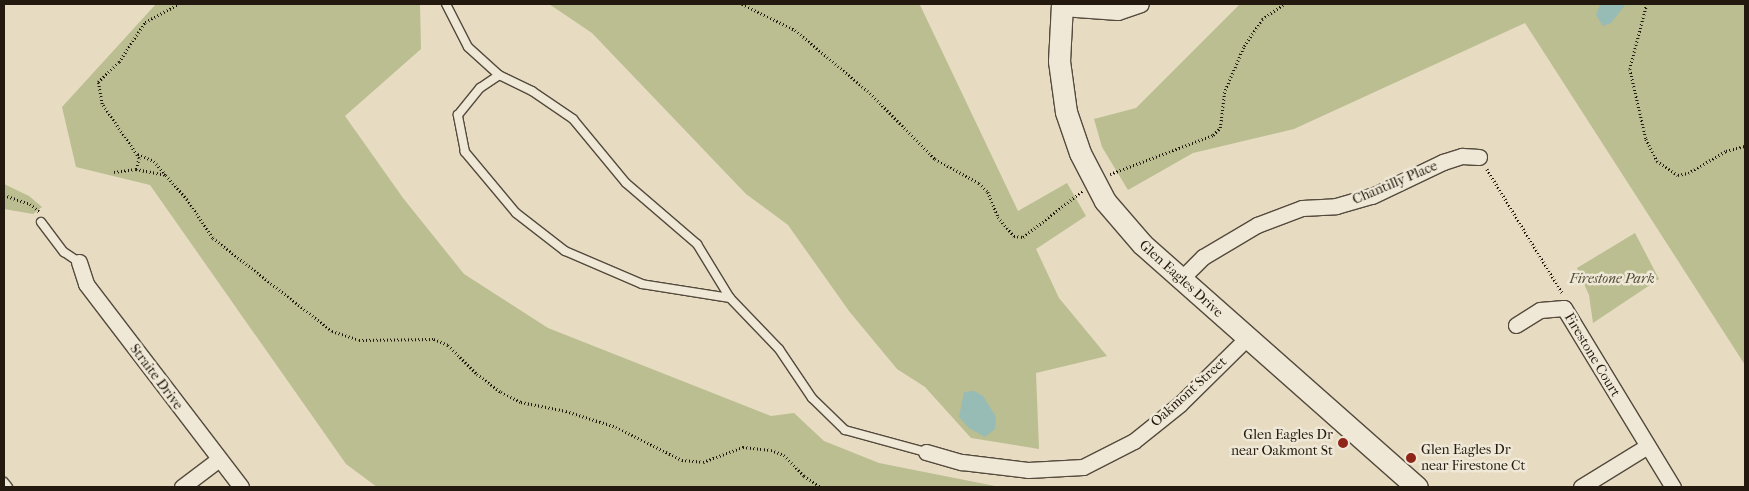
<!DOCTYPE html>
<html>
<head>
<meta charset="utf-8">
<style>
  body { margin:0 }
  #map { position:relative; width:1749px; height:491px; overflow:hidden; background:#e7dbc2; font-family:"IM FELL French Canon",serif }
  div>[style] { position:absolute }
  .green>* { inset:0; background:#babe90 }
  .water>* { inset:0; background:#97bbb5 }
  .path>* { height:2.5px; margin-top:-1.25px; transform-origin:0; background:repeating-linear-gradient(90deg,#23190f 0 1px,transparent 0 3.5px) }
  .roads { filter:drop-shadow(1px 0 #544a3c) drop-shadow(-1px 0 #544a3c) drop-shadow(0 1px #544a3c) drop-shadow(0 -1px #544a3c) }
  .lane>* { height:8px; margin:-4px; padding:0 4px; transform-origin:4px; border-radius:4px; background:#efe8d7 }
  .street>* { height:15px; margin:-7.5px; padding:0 7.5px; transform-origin:7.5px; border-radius:7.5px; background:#efe8d7 }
  .secondary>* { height:21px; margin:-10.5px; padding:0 10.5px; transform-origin:10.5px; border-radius:10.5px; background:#efe8d7 }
  .dots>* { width:14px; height:14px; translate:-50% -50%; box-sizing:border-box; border:2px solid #efe8d7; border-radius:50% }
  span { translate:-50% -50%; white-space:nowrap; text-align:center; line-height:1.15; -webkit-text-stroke:5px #efe8d7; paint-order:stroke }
  .street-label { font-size:14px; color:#23190f }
  .park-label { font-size:14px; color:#504b36; font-style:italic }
  .poi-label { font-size:14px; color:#23190f }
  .right { translate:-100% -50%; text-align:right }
  .left { translate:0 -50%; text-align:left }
  .frame { position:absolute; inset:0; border:5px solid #23190f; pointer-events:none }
</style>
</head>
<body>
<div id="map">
  <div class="green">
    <div style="clip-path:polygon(156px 4px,420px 4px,421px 49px,345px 116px,403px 198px,464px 274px,548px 328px,771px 416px,794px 413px,824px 441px,879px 463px,1000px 487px,377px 487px,346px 464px,150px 185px,76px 167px,62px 107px)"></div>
    <div style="clip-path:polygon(549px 4px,920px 5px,1018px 211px,1067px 183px,1086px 216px,1036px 249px,1059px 298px,1107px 356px,1036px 373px,1039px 449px,971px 438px,925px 387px,897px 369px,849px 311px,788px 225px,746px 194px,592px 33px)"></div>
    <div style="clip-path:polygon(1240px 4px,1745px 4px,1745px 365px,1525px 23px,1294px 129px,1193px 153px,1128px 190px,1102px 147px,1094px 119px,1136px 108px)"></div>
    <div style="clip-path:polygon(4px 184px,29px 196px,42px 207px,33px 214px,4px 209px)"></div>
    <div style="clip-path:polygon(1635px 233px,1659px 279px,1593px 323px,1589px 295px,1577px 268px)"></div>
  </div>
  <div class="water">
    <div style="clip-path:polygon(1600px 4px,1625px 4px,1625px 5px,1611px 23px,1603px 26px,1596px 15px)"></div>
    <div style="clip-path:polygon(974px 391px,983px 396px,996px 417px,995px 429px,985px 437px,969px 428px,959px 417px,964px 392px)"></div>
  </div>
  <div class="path">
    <div style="left:742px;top:4px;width:59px;rotate:26.1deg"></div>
    <div style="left:795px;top:30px;width:98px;rotate:40deg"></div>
    <div style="left:870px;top:93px;width:93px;rotate:45.4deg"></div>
    <div style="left:935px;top:159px;width:50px;rotate:28.6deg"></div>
    <div style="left:979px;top:183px;width:13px;rotate:45deg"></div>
    <div style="left:988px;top:192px;width:27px;rotate:68deg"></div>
    <div style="left:998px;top:217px;width:25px;rotate:50deg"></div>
    <div style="left:1014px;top:236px;width:9px;rotate:6deg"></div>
    <div style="left:1023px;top:237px;width:75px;rotate:-37.9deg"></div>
    <div style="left:1647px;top:4px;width:67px;rotate:104.7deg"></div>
    <div style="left:1630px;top:69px;width:72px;rotate:77.1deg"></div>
    <div style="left:1646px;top:139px;width:25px;rotate:63deg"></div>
    <div style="left:1657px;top:161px;width:25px;rotate:34deg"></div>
    <div style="left:1678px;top:175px;width:10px;rotate:-11deg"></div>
    <div style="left:1688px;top:173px;width:44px;rotate:-30.1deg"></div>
    <div style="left:1726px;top:151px;width:20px;rotate:-15deg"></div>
    <div style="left:138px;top:154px;width:17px;rotate:24deg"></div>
    <div style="left:154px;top:161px;width:18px;rotate:49deg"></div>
    <div style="left:136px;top:169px;width:31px;rotate:11deg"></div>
    <div style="left:166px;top:175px;width:32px;rotate:49deg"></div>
    <div style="left:187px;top:199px;width:47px;rotate:56.3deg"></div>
    <div style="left:213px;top:238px;width:151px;rotate:38deg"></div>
    <div style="left:332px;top:331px;width:28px;rotate:18deg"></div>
    <div style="left:359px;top:340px;width:75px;rotate:-0.8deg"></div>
    <div style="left:434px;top:339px;width:15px;rotate:23deg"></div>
    <div style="left:448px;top:345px;width:41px;rotate:45deg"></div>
    <div style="left:477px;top:374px;width:30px;rotate:37deg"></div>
    <div style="left:501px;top:392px;width:22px;rotate:27deg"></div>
    <div style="left:521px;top:402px;width:46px;rotate:11.3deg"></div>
    <div style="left:566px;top:411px;width:52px;rotate:17.7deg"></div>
    <div style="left:616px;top:427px;width:74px;rotate:26.6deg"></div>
    <div style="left:682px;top:460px;width:21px;rotate:5deg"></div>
    <div style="left:703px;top:462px;width:43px;rotate:-20.6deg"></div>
    <div style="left:743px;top:447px;width:28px;rotate:6deg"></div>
    <div style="left:771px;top:450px;width:14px;rotate:21deg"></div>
    <div style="left:784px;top:455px;width:29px;rotate:46deg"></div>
    <div style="left:804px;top:476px;width:20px;rotate:33deg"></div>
    <div style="left:1487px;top:169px;width:146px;rotate:58.7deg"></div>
    <div style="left:114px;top:172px;width:22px;rotate:-8deg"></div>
    <div style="left:136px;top:169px;width:11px;rotate:-75deg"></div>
    <div style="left:139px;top:158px;width:65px;rotate:-124.4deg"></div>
    <div style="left:102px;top:104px;width:22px;rotate:-100deg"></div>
    <div style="left:98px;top:82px;width:29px;rotate:-44deg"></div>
    <div style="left:119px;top:62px;width:48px;rotate:-57deg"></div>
    <div style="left:145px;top:22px;width:38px;rotate:-28deg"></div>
    <div style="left:1110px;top:174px;width:110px;rotate:-20.7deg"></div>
    <div style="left:1213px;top:135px;width:10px;rotate:-45deg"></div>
    <div style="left:1220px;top:128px;width:38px;rotate:-83deg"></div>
    <div style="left:1225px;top:90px;width:48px;rotate:-66.6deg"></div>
    <div style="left:1244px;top:46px;width:32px;rotate:-56deg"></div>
    <div style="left:1262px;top:19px;width:27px;rotate:-34deg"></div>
    <div style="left:4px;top:195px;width:28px;rotate:19deg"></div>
    <div style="left:30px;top:204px;width:13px;rotate:39deg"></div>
  </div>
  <div class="roads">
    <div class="lane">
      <div style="left:446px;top:4px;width:48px;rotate:62.9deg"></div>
      <div style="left:468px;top:47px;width:42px;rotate:42.1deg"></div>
      <div style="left:499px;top:75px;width:37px;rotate:26deg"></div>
      <div style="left:532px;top:91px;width:50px;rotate:34.3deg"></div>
      <div style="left:573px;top:119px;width:83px;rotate:50.4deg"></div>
      <div style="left:626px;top:183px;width:94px;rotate:40.7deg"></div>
      <div style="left:697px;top:244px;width:63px;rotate:58.6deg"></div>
      <div style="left:730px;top:298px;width:89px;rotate:-171deg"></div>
      <div style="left:642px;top:284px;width:84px;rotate:-156.8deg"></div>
      <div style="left:565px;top:251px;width:62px;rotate:-142.2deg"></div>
      <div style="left:516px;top:213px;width:80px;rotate:-129.9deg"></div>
      <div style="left:465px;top:152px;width:38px;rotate:-101deg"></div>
      <div style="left:458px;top:115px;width:35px;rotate:-51deg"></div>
      <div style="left:480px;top:88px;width:23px;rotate:-34deg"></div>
      <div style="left:41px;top:222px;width:38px;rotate:53deg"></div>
      <div style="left:64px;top:252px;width:18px;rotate:34deg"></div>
      <div style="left:730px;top:298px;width:71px;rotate:46.1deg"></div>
      <div style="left:779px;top:349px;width:59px;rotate:56deg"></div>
      <div style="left:812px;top:398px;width:46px;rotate:44.1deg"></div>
      <div style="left:845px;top:430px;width:84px;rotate:15.2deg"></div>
      <div style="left:4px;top:482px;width:6px;rotate:51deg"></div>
    </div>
    <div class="street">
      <div style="left:1062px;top:8px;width:56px;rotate:4.1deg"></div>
      <div style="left:1118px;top:12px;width:24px;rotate:-19deg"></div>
      <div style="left:79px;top:262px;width:23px;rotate:72deg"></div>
      <div style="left:86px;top:284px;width:255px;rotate:52.6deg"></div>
      <div style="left:1180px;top:280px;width:33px;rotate:-45deg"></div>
      <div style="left:1203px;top:257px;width:63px;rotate:-30.7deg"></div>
      <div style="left:1257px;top:225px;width:48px;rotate:-20.7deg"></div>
      <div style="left:1302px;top:208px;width:34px;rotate:-3deg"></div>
      <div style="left:1336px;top:206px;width:37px;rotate:-16deg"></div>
      <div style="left:1372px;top:196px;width:79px;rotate:-25.6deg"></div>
      <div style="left:1443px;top:162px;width:20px;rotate:-18deg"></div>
      <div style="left:1462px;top:156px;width:17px;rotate:3deg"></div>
      <div style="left:1516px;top:325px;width:28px;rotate:-32deg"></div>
      <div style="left:1540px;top:310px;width:24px;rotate:-5deg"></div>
      <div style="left:1564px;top:308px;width:210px;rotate:58.7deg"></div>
      <div style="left:926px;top:452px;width:37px;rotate:16deg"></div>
      <div style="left:962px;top:462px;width:66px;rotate:6.9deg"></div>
      <div style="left:1028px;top:470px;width:55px;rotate:-3.1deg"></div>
      <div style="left:1083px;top:467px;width:57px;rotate:-27deg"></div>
      <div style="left:1134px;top:441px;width:59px;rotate:-38.8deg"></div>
      <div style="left:1180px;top:404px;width:94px;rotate:-44.6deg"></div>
      <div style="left:182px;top:487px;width:46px;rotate:-37.1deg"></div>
      <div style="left:1581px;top:487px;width:76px;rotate:-31.6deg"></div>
    </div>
    <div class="secondary">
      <div style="left:1062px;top:4px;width:57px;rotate:93deg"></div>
      <div style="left:1059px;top:61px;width:51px;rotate:82.2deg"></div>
      <div style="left:1066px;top:112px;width:43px;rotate:71.1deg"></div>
      <div style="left:1080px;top:153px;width:54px;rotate:62.5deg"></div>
      <div style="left:1105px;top:201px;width:57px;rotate:49.3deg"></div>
      <div style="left:1142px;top:244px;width:367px;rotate:41.5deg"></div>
    </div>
  </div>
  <div class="dots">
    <div style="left:1343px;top:443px;background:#8f2418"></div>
    <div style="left:1411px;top:458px;background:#8f2418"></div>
  </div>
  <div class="street-label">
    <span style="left:1395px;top:183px;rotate:-23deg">Chantilly Place</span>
    <span style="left:1181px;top:279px;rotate:42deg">Glen Eagles Drive</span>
    <span style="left:1592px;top:355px;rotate:59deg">Firestone Court</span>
    <span style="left:156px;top:377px;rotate:53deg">Straite Drive</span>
    <span style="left:1189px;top:392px;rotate:-42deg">Oakmont Street</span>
  </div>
  <div class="park-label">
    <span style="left:1612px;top:279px">Firestone Park</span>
  </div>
  <div class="poi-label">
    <span class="right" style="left:1333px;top:443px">Glen Eagles Dr<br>near Oakmont St</span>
    <span class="left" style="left:1421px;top:458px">Glen Eagles Dr<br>near Firestone Ct</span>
  </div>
  <div class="frame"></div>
</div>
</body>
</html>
